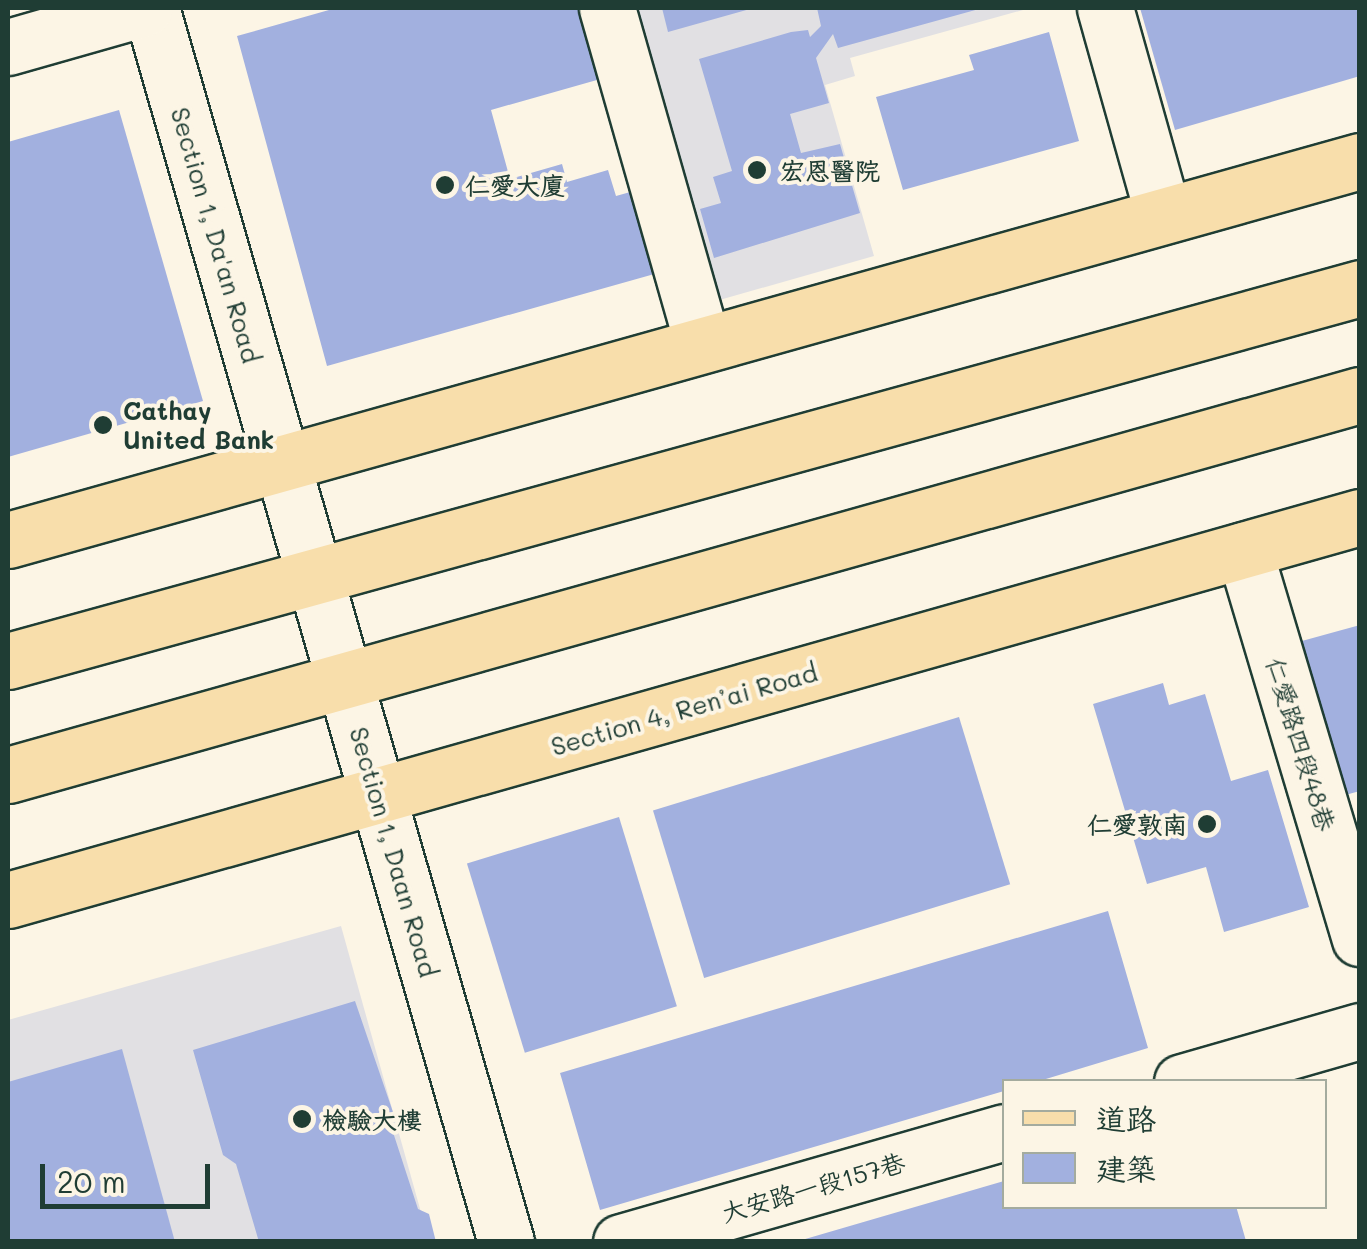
<!DOCTYPE html>
<html>
<head>
<meta charset="utf-8">
<style>
  body { margin:0 }
  #map { position:relative; width:1367px; height:1249px; overflow:hidden; background:#fcf5e5; font-family:Mali,"LXGW WenKai TC",sans-serif }
  div>[style] { position:absolute }
  .built>* { inset:0; background:#e1e0e3 }
  .building>* { inset:0; background:#a2b0df; transform-origin:0 0 }
  .roads { filter:drop-shadow(2px 0 #1f3d34) drop-shadow(-2px 0 #1f3d34) drop-shadow(0 2px #1f3d34) drop-shadow(0 -2px #1f3d34) }
  .minor>* { height:55px; margin:-27.5px; padding:0 27.5px; transform-origin:27.5px; border-radius:27.5px; background:#fcf5e5 }
  .major>* { height:55px; margin:-27.5px; padding:0 27.5px; transform-origin:27.5px; border-radius:27.5px; background:#f8deab }
  .dots>* { width:28px; height:28px; translate:-50% -50%; box-sizing:border-box; border:5px solid #fcf5e5; border-radius:50% }
  span { translate:-50% -50%; white-space:nowrap; text-align:center; line-height:1.15; -webkit-text-stroke:8px #fcf5e5; paint-order:stroke }
  .poi-label { font-size:25px; color:#1f3d34; font-weight:700 }
  .left { translate:0 -50%; text-align:left }
  .right { translate:-100% -50%; text-align:right }
  .street-label { font-size:25px; color:#1f3d34 }
  .frame { position:absolute; inset:0; border:10px solid #1f3d34; pointer-events:none }
  .legend { position:absolute; left:1002px; top:1079px; width:325px; height:130px; box-sizing:border-box; background:#fcf5e5; border:2px solid #a4ab9e; margin:0; padding:12px 18px; list-style:none; font-size:30px; color:#1f3d34 }
  .legend li { display:flex; align-items:center; gap:20px; height:50px }
  .legend b { width:50px; border:2px solid #a4ab9e }
  .scale { position:absolute; left:40px; top:1164px; width:170px; height:45px; box-sizing:border-box; border:5px solid #1f3d34; border-top:0; padding-left:12px; font-size:30px; line-height:35px; white-space:nowrap; color:#1f3d34; -webkit-text-stroke:8px #fcf5e5; paint-order:stroke }
</style>
</head>
<body>
<div id="map">
  <div class="built">
    <div style="clip-path:polygon(620px 8px,1030px 8px,850px 58px,855px 76px,825px 85px,874px 256px,702px 305px)"></div>
    <div style="clip-path:polygon(341px 926px,429px 1241px,8px 1242px,8px 1020px)"></div>
  </div>
  <div class="building">
    <div style="clip-path:polygon(336px 8px,599px 8px,618px 74px,491px 110px,510px 179px,562px 164px,567px 182px,608px 170px,616px 196px,641px 189px,665px 271px,327px 366px,237px 36px)"></div>
    <div style="clip-path:polygon(662px 8px,750px 8px,750px 9px,668px 32px)"></div>
    <div style="clip-path:polygon(817px 8px,979px 9px,838px 48px,833px 34px,816px 58px,829px 103px,790px 114px,801px 153px,840px 144px,860px 213px,714px 258px,700px 209px,721px 203px,713px 177px,732px 171px,699px 59px,791px 32px,808px 30px,810px 37px,821px 26px)"></div>
    <div style="clip-path:polygon(1140px 8px,1360px 8px,1360px 76px,1175px 130px)"></div>
    <div style="clip-path:polygon(1049px 32px,1079px 141px,903px 190px,876px 97px,974px 70px,969px 55px)"></div>
    <div style="clip-path:polygon(119px 110px,203px 401px,8px 457px,8px 142px)"></div>
    <div style="clip-path:polygon(1360px 625px,1360px 791px,1334px 798px,1291px 644px)"></div>
    <div style="clip-path:polygon(1163px 683px,1169px 705px,1205px 694px,1231px 781px,1268px 770px,1309px 907px,1224px 932px,1206px 867px,1147px 884px,1093px 704px)"></div>
    <div style="left:959px;top:717px;width:175px;height:320px;rotate:73deg"></div>
    <div style="left:619px;top:817px;width:198px;height:159px;rotate:73deg"></div>
    <div style="clip-path:polygon(1108px 911px,1148px 1048px,1036px 1082px,1004px 1082px,1004px 1091px,600px 1210px,560px 1073px)"></div>
    <div style="clip-path:polygon(355px 1001px,394px 1115px,390px 1123px,418px 1209px,429px 1214px,436px 1242px,259px 1242px,236px 1164px,223px 1155px,193px 1050px)"></div>
    <div style="clip-path:polygon(122px 1049px,175px 1242px,8px 1242px,8px 1082px)"></div>
    <div style="clip-path:polygon(1004px 1181px,1004px 1206px,1236px 1206px,1246px 1241px,795px 1242px)"></div>
  </div>
  <div class="roads">
    <div class="minor">
      <div style="left:151px;top:8px;width:1284px;rotate:73.95deg"></div>
      <div style="left:607px;top:8px;width:349px;rotate:74.1deg"></div>
      <div style="left:1105px;top:8px;width:215px;rotate:74.3deg"></div>
      <div style="left:8px;top:47px;width:142px;rotate:-15.9deg"></div>
      <div style="left:1244px;top:550px;width:405px;rotate:73.4deg"></div>
      <div style="left:1182px;top:1082px;width:185px;rotate:-16deg"></div>
      <div style="left:621px;top:1242px;width:398px;rotate:-16deg"></div>
    </div>
    <div class="major">
      <div style="left:8px;top:540px;width:1404px;rotate:-15.66deg"></div>
      <div style="left:8px;top:661px;width:1403px;rotate:-15.42deg"></div>
      <div style="left:8px;top:775px;width:1404px;rotate:-15.7deg"></div>
      <div style="left:8px;top:900px;width:1405px;rotate:-15.82deg"></div>
    </div>
  </div>
  <div class="dots">
    <div style="left:757px;top:170px;background:#1f3d34"></div>
    <div style="left:445px;top:185px;background:#1f3d34"></div>
    <div style="left:103px;top:425px;background:#1f3d34"></div>
    <div style="left:1207px;top:824px;background:#1f3d34"></div>
    <div style="left:302px;top:1119px;background:#1f3d34"></div>
  </div>
  <div class="poi-label">
    <span class="left" style="left:780px;top:170px">宏恩醫院</span>
    <span class="left" style="left:465px;top:185px">仁愛大廈</span>
    <span class="left" style="left:123px;top:425px">Cathay<br>United Bank</span>
    <span class="right" style="left:1187px;top:824px">仁愛敦南</span>
    <span class="left" style="left:322px;top:1119px">檢驗大樓</span>
  </div>
  <div class="street-label">
    <span style="left:216px;top:235px;rotate:74deg">Section 1, Da'an Road</span>
    <span style="left:684px;top:709px;rotate:-16deg">Section 4, Ren’ai Road</span>
    <span style="left:1301px;top:744px;rotate:73deg">仁愛路四段48巷</span>
    <span style="left:394px;top:852px;rotate:74deg">Section 1, Daan Road</span>
    <span style="left:813px;top:1187px;rotate:-16deg">大安路一段157巷</span>
  </div>
  <div class="frame"></div>
  <ul class="legend">
  <li><b style="height:12px;background:#f8deab"></b>道路</li>
  <li><b style="height:28px;background:#a2b0df"></b>建築</li>
  </ul>
  <div class="scale">20 m</div>
</div>
</body>
</html>
